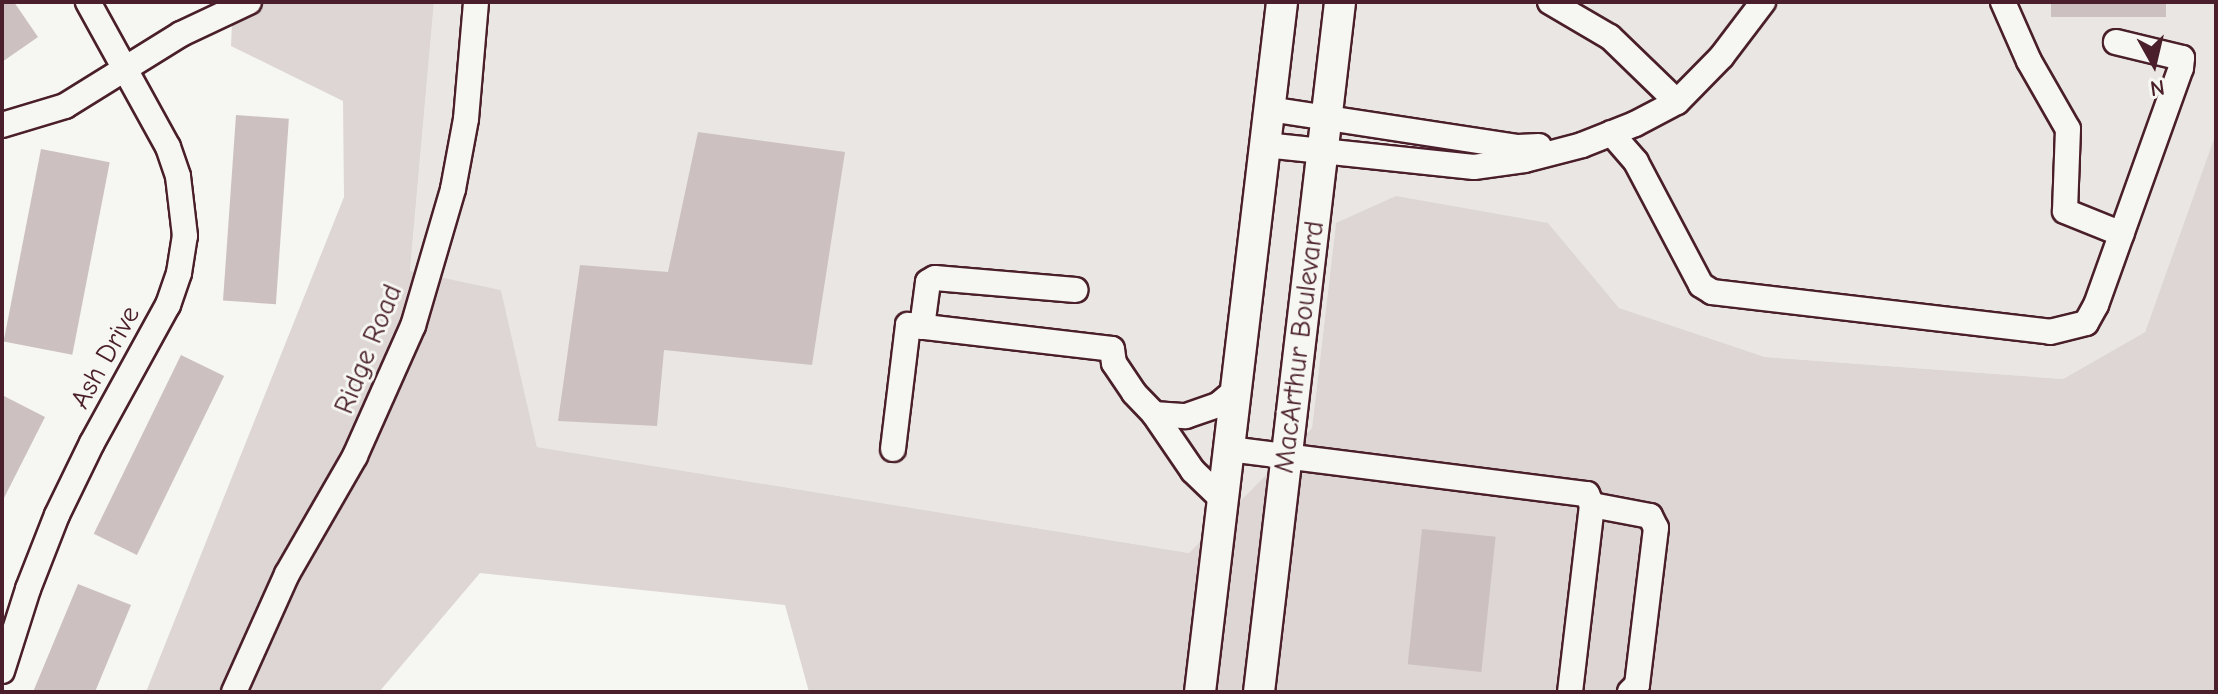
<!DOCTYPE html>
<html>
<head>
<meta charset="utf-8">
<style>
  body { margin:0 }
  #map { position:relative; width:2218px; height:694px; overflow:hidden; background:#f6f6f2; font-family:"Comic Neue",sans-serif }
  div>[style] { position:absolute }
  .built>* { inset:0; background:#e9e6e3 }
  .green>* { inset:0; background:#ddd6d5 }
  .building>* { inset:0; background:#ccc1c0; transform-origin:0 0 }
  .roads { filter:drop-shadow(2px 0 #4a1f2b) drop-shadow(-2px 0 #4a1f2b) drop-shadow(0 2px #4a1f2b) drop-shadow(0 -2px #4a1f2b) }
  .minor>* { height:24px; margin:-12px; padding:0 12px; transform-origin:12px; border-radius:12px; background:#f6f6f2 }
  .major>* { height:30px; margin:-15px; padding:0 15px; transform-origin:15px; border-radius:15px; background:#f6f6f2 }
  span { translate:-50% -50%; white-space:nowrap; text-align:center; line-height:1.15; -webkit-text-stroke:6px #f6f6f2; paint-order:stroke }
  .street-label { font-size:28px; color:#4a1f2b }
  .frame { position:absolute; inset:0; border:4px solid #4a1f2b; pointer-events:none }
  .north { position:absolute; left:2114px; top:24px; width:80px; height:80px; -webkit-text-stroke:6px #f6f6f2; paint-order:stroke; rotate:172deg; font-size:22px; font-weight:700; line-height:32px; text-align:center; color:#4a1f2b }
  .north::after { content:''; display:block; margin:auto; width:28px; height:36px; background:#4a1f2b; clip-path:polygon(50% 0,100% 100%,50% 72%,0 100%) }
</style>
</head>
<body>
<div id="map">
  <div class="built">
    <div style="clip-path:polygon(434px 2px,2216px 2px,2216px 133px,2145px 332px,2063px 379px,1765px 357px,1618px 308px,1548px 223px,1336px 224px,1312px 428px,1189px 553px,537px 447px,501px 290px,410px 272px)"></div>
  </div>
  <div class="green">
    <div style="clip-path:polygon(233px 2px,434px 2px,410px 271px,501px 290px,537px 447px,1189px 553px,1312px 428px,1336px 223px,1396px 196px,1548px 223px,1619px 308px,1765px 357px,2063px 379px,2145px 332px,2216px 133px,2216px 692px,809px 692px,785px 605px,480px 573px,379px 692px,146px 692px,344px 197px,343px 101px,231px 46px)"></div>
  </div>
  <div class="building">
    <div style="clip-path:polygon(2px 2px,14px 2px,38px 37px,2px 62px)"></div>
    <div style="left:2051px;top:2px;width:115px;height:15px"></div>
    <div style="left:236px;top:115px;width:53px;height:186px;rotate:4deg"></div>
    <div style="clip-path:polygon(698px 132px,845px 152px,812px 365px,664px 350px,657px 426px,558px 421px,580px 265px,668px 272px)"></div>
    <div style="left:41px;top:149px;width:70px;height:196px;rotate:11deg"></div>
    <div style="left:181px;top:355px;width:48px;height:199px;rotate:26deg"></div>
    <div style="clip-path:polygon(2px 395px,45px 417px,2px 502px)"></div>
    <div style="left:1422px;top:529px;width:74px;height:136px;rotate:6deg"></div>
    <div style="clip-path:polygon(78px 584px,131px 605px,95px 692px,33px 692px)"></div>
  </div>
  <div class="roads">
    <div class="minor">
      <div style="left:1550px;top:2px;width:69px;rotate:30.3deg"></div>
      <div style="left:1610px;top:37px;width:93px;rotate:44.1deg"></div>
      <div style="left:2003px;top:2px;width:64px;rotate:66.2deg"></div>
      <div style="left:2029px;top:61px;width:78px;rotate:60.2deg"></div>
      <div style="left:2068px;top:129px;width:82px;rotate:92.1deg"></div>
      <div style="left:2065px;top:211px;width:61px;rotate:22deg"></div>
      <div style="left:1269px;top:109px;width:252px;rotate:8.7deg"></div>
      <div style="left:1518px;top:147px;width:21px;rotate:-3deg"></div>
      <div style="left:2px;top:125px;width:66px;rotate:-16.8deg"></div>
      <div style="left:65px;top:106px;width:137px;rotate:-31.8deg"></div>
      <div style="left:181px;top:34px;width:75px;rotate:-25.2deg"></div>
      <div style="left:1611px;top:133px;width:38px;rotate:49deg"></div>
      <div style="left:1636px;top:162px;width:139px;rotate:62.1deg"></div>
      <div style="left:1701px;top:285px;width:13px;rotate:32deg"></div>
      <div style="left:1712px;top:292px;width:340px;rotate:6.7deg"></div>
      <div style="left:2050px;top:332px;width:37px;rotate:-14deg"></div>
      <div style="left:2086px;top:323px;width:21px;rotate:-61deg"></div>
      <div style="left:2096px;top:305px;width:252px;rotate:-70.3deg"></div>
      <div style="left:2181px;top:68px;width:10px;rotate:-84deg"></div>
      <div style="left:2182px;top:58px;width:68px;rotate:-166.4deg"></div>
      <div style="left:1265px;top:145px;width:210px;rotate:6deg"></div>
      <div style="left:1474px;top:167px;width:51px;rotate:-7.8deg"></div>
      <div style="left:1525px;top:160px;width:59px;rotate:-14.7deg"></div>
      <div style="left:1582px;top:145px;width:57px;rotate:-21.6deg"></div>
      <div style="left:1635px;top:124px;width:47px;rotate:-27.6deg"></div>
      <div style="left:1677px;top:102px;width:64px;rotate:-45.6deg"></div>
      <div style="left:1722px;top:56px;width:68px;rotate:-52.8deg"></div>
      <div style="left:922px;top:327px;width:45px;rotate:-82.4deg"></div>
      <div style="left:928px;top:282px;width:8px;rotate:-30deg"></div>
      <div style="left:935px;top:278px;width:141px;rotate:4.9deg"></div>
      <div style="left:1154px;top:414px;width:32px;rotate:4deg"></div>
      <div style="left:1186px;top:416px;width:34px;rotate:-19deg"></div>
      <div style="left:1218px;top:405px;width:23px;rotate:-40deg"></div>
      <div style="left:893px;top:449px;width:125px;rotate:-83.1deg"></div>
      <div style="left:908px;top:325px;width:205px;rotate:6.7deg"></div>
      <div style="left:1112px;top:349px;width:14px;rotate:82deg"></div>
      <div style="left:1114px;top:363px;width:36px;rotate:56deg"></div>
      <div style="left:1134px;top:393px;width:29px;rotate:46deg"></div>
      <div style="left:1154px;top:414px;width:69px;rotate:55.6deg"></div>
      <div style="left:1193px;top:471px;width:42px;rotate:44deg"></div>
      <div style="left:1229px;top:449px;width:361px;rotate:7.2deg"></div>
      <div style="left:1587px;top:494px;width:12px;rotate:66deg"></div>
      <div style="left:1592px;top:505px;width:188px;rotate:96.7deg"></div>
      <div style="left:1592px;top:505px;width:59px;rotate:10.7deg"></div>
      <div style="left:1650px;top:516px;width:13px;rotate:63deg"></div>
      <div style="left:1656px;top:528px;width:158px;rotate:96.9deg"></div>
      <div style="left:1637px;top:685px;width:10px;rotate:135deg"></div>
      <div style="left:2px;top:671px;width:86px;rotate:-72.4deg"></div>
      <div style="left:28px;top:589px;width:79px;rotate:-68.6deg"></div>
      <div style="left:57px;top:515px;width:80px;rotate:-64.1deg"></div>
      <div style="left:92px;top:443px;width:158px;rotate:-61.2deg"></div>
      <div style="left:168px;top:305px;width:34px;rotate:-71deg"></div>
      <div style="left:179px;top:273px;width:37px;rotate:-81deg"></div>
      <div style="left:185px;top:236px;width:60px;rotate:-96.7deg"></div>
      <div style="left:178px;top:176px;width:31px;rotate:-109deg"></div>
      <div style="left:168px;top:147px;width:166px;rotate:-118.9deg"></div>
      <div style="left:234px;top:692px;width:129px;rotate:-65.8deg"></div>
      <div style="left:287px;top:574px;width:136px;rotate:-60deg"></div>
      <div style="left:355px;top:456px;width:142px;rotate:-66deg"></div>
      <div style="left:413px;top:326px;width:143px;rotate:-73.7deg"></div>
      <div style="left:453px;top:189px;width:71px;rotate:-79.5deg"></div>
      <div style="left:466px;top:119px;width:117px;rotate:-85.1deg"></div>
    </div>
    <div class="major">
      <div style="left:1200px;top:692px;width:695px;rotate:-83.22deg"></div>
      <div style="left:1259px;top:692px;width:695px;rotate:-83.3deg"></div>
    </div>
  </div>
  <div class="street-label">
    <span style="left:1299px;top:347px;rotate:-83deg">MacArthur Boulevard</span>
    <span style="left:368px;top:349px;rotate:-68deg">Ridge Road</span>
    <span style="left:105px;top:357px;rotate:-61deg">Ash Drive</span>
  </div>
  <div class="frame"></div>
  <div class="north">N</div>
</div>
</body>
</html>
